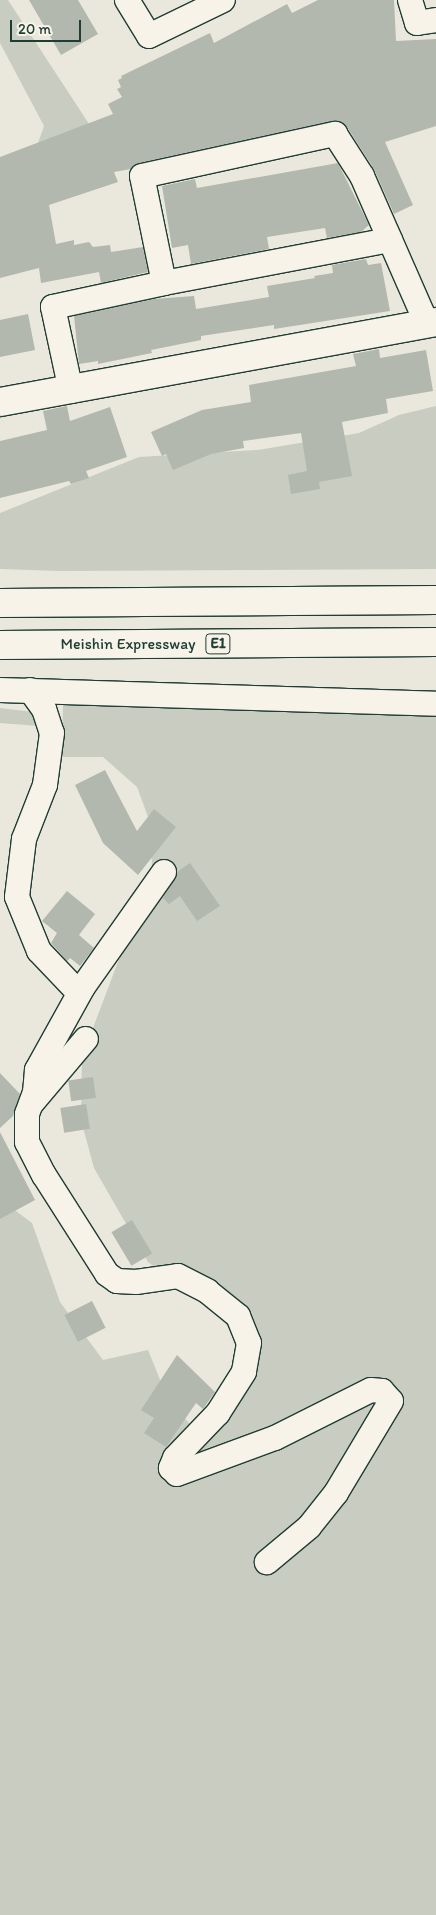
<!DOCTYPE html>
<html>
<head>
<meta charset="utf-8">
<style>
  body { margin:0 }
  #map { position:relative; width:436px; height:1915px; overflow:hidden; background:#eae8dd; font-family:Itim,sans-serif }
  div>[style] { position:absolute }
  .green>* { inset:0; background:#c8ccc1 }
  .building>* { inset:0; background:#b2b8ae; transform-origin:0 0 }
  .roads { filter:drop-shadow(1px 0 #1f3d34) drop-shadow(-1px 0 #1f3d34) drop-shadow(0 1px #1f3d34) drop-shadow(0 -1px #1f3d34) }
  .street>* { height:24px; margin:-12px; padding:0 12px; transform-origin:12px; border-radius:12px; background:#f7f3e8 }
  .secondary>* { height:28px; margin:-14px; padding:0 14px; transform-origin:14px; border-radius:14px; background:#f7f3e8 }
  .highway>* { height:28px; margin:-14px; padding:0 14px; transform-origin:14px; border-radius:14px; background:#f7f3e8 }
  span { translate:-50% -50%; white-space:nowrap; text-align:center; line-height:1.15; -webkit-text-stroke:4.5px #f7f3e8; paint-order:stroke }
  .shield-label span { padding:1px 4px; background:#f7f3e8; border:1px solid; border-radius:4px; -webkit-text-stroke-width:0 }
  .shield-label { font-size:15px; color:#1f3d34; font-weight:700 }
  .street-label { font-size:16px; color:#1f3d34 }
  .scale { position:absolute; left:10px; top:20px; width:71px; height:22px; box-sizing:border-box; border:2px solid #1f3d34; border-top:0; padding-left:6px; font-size:15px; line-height:18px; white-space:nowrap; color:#1f3d34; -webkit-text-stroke:4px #f7f3e8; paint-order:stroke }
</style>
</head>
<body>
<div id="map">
  <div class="green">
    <div style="clip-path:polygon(0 0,8px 0,91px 127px,38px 143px,44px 126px,0 43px)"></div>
    <div style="clip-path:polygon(436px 406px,436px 569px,60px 571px,0 569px,0 513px,139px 457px,258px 450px,359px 433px,399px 415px)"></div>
    <div style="clip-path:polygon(63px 704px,436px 714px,436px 1915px,0 1915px,0 1199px,32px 1223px,60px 1302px,103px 1360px,148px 1350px,167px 1397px,193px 1428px,218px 1420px,243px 1354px,221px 1315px,148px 1262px,94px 1168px,81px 1120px,82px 1057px,152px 872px,151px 825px,137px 787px,103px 757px,62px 757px)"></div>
    <div style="clip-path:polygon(0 708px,33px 712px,39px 726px,0 723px)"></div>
  </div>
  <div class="building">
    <div style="clip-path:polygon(29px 0,78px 0,98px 34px,61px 55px)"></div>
    <div style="clip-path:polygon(318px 0,394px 0,396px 41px,436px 39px,436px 126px,385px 142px,413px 205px,394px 214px,374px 169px,347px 127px,332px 121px,139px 163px,131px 169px,114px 172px,118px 182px,49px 205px,56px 244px,74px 240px,74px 245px,89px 242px,93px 247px,110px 245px,111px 252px,143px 247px,148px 272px,101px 283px,99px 272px,41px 283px,39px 268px,0 278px,0 157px,113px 114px,108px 104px,122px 97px,117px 89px,121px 87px,118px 80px,122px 78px,121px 76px,210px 33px,214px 43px,287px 4px,292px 13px)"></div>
    <div style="clip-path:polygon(338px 163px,369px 225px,361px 232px,327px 238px,325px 228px,267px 237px,269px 249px,191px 264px,188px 245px,172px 248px,162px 186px,195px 179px,197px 188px)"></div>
    <div style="clip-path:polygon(366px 259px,368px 265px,381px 263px,390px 311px,274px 329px,274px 325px,201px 336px,201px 340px,151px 350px,152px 353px,98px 364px,98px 361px,79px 364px,74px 316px,154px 299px,194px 296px,196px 309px,269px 297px,267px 286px,315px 278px,314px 276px,333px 273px,332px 265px)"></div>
    <div style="clip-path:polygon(28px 314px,35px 350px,0 357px,0 320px)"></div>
    <div style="clip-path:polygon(379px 349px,380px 358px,426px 350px,433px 391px,386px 399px,388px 413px,342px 422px,352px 476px,319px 482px,320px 489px,291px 494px,288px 475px,307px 471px,301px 433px,243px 441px,244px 448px,211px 454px,173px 470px,166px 454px,162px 456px,151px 432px,202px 410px,251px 402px,249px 385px,356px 366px,353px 354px)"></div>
    <div style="clip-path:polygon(67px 406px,70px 421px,110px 407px,127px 457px,86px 471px,89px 478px,71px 484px,69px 481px,0 498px,0 441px,47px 430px,43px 411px)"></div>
    <div style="clip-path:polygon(105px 770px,137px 831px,154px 809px,176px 827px,138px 875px,103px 843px,75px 785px)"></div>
    <div style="clip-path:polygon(190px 863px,220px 906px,197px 921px,180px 896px,169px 904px,163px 898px,177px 872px)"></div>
    <div style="clip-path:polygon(67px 891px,95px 914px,79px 935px,94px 948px,80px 966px,70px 958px,67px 961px,51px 943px,57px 933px,42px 921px)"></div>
    <div style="clip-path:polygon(0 1073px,20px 1094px,13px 1116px,0 1128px)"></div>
    <div style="left:93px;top:1077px;width:21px;height:25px;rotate:82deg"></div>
    <div style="left:86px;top:1104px;width:25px;height:26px;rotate:81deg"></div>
    <div style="clip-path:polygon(0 1132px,35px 1200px,0 1219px)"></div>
    <div style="left:132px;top:1220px;width:39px;height:24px;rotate:59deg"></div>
    <div style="left:92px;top:1301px;width:30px;height:31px;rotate:63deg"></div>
    <div style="clip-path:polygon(177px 1355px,215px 1392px,203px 1409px,196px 1403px,166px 1447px,144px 1433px,154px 1418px,141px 1410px)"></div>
  </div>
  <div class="roads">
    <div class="street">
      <div style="left:127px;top:0;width:42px;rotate:58.6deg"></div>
      <div style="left:149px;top:36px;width:82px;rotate:-25.9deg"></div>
      <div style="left:410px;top:0;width:24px;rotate:73deg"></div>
      <div style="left:417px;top:23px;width:19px;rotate:-9deg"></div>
      <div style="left:164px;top:283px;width:230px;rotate:-10.8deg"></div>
      <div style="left:71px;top:391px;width:86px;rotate:-102.1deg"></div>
      <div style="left:53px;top:307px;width:114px;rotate:-12.2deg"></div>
      <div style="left:164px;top:283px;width:109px;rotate:-101.6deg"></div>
      <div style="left:142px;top:176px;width:198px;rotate:-12.3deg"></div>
      <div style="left:335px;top:134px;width:50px;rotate:57.3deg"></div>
      <div style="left:362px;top:176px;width:162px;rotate:66.3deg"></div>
      <div style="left:0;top:690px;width:436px;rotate:1.8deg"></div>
      <div style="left:30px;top:690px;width:24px;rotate:54deg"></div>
      <div style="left:44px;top:709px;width:25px;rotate:72deg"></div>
      <div style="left:52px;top:733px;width:52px;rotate:97.7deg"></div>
      <div style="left:45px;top:785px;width:58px;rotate:111.3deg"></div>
      <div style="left:24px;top:839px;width:58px;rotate:96.9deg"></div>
      <div style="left:17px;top:897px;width:58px;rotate:67.8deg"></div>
      <div style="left:39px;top:951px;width:58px;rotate:46.4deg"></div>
      <div style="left:164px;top:872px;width:141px;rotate:125.2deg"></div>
      <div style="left:83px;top:987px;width:95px;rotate:119deg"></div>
      <div style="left:37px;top:1070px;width:22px;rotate:95deg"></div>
      <div style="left:35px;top:1092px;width:23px;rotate:110deg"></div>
      <div style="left:27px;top:1114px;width:28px;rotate:90deg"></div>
      <div style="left:27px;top:1142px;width:37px;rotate:63deg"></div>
      <div style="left:44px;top:1175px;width:117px;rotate:57.5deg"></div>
      <div style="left:107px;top:1274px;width:12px;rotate:35deg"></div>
      <div style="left:117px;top:1281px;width:19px;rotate:3deg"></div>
      <div style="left:136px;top:1282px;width:42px;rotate:-8.1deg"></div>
      <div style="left:178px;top:1276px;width:33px;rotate:27deg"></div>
      <div style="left:207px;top:1291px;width:40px;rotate:39deg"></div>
      <div style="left:238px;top:1316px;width:29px;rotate:68deg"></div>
      <div style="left:249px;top:1343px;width:29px;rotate:100deg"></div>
      <div style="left:244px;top:1372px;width:49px;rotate:122.4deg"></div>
      <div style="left:218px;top:1413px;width:62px;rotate:133.7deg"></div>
      <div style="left:175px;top:1458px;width:11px;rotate:112deg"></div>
      <div style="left:171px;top:1468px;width:8px;rotate:45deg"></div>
      <div style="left:177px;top:1474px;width:104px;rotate:-20.2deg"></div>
      <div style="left:275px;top:1438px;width:107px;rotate:-26.6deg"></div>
      <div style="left:371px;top:1390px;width:11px;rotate:5deg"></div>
      <div style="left:382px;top:1391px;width:13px;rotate:48deg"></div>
      <div style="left:391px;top:1401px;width:107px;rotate:120.9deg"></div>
      <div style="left:336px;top:1493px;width:43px;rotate:128.5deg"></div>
      <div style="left:309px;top:1527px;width:55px;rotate:140.2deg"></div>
      <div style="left:31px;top:1104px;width:85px;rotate:-49.8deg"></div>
    </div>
    <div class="secondary">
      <div style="left:0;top:402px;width:443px;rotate:-10.4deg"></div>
    </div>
    <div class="highway">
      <div style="left:0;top:603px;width:436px;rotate:-0.4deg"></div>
      <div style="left:0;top:645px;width:436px;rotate:-0.4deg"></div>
    </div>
  </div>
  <div class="shield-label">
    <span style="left:218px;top:644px">E1</span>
  </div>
  <div class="street-label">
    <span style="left:128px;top:644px">Meishin Expressway</span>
  </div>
  <div class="scale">20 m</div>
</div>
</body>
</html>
